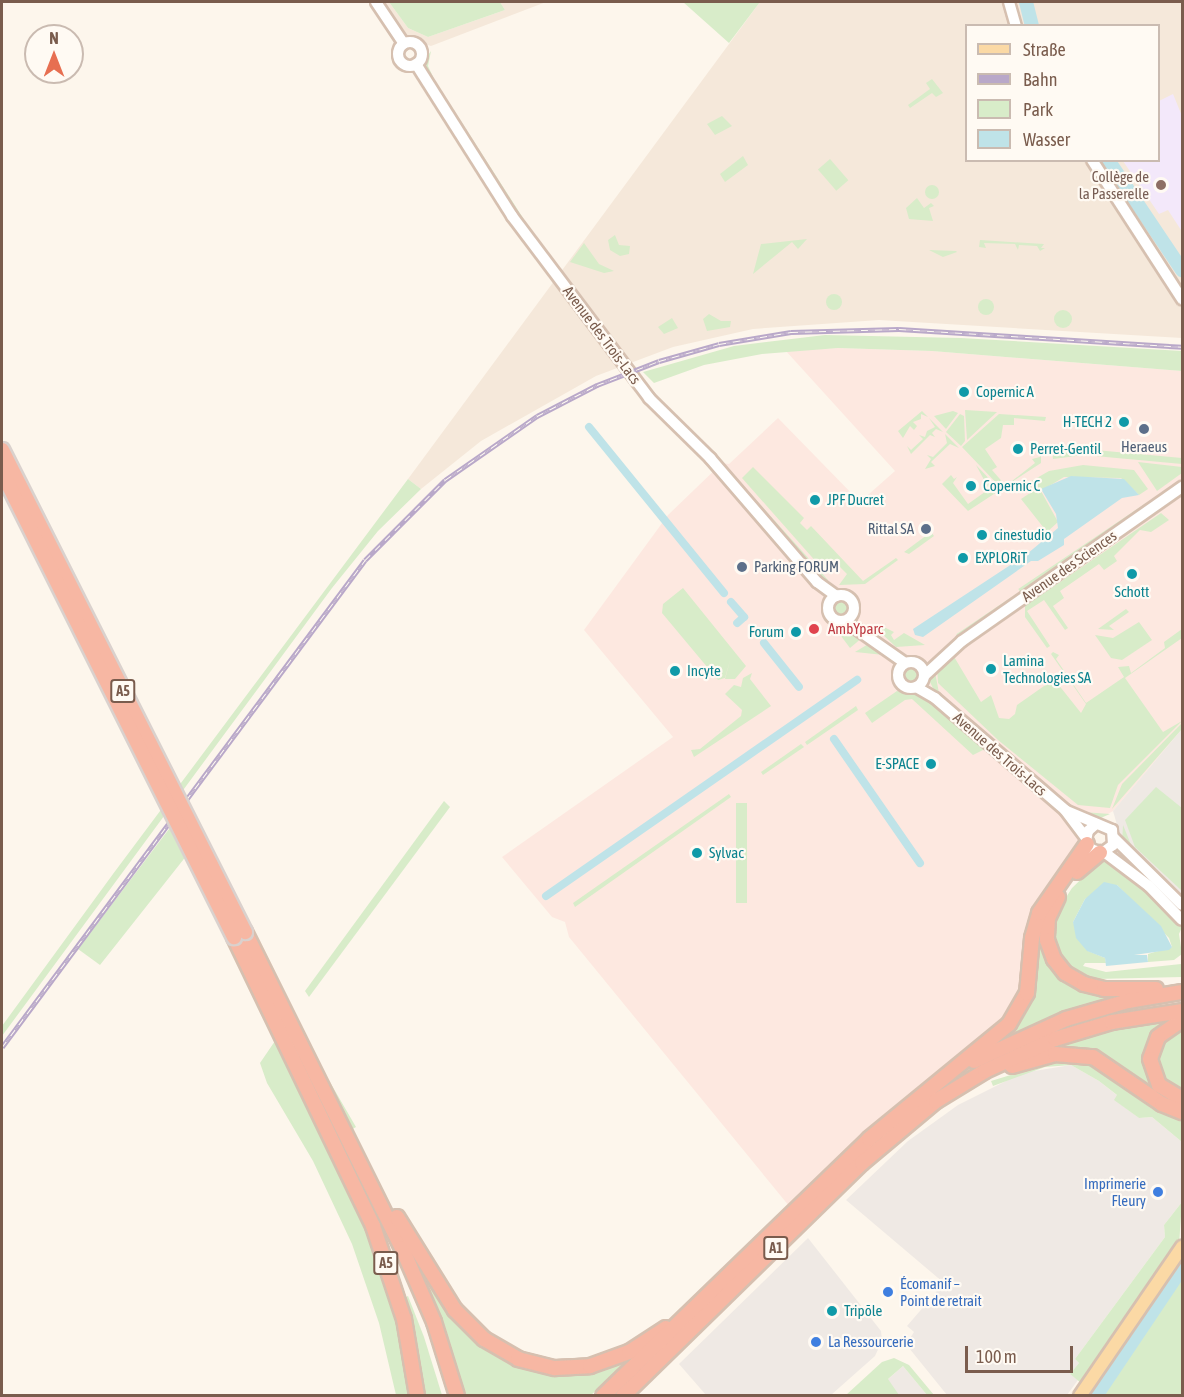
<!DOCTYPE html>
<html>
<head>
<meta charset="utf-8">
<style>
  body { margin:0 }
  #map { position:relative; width:1184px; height:1397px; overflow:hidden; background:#fdf6ec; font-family:"Asap Condensed",sans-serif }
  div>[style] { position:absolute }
  .residential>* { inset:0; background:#f5e8da }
  .commercial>* { inset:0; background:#fde8e0 }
  .industrial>* { inset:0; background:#efe9e4 }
  .education>* { inset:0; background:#f3e8fa }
  .green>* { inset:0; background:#d8ecc9; transform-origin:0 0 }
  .round { border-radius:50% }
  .water>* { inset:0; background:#bfe3e8 }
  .canal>* { height:8px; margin:-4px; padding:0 4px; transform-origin:4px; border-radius:4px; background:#bfe3e8 }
  .river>* { height:14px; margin:-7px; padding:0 7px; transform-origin:7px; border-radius:7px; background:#bfe3e8 }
  .roads { filter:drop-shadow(2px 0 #d6c0b0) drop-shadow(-2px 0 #d6c0b0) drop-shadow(0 2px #d6c0b0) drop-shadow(0 -2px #d6c0b0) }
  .secondary>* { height:10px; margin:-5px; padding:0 5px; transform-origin:5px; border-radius:5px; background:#fff }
  .secondary>.ring { margin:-5px; padding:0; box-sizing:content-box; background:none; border:10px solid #fff; border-radius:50% }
  .primary>* { height:12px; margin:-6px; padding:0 6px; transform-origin:6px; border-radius:6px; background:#fbd9a5 }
  .highway>* { height:14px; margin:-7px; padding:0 7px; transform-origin:7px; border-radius:7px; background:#f7b7a3 }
  .rail>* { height:4.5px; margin-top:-2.25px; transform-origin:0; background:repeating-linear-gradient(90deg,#fffaf3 0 7px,#b9a8c9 0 14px); box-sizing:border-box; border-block:2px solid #b9a8c9 }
  .bridges { filter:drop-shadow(2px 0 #dad1cd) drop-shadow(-2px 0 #dad1cd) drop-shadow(0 2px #dad1cd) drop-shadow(0 -2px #dad1cd) }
  .highway-bridge>* { height:14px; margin:-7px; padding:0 7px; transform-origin:7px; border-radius:7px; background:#f7b7a3 }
  .dots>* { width:16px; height:16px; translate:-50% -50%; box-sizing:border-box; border:3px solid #fffaf3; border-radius:50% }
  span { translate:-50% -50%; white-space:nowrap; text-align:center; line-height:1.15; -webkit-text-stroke:4.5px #fffaf3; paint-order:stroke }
  .shield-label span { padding:2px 4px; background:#fffaf3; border:2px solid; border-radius:4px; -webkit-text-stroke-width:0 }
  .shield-label { font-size:14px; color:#7a5c4d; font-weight:700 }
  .education-label { font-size:15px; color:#785e54 }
  .right { translate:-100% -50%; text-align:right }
  .street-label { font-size:15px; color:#7a5c4d }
  .culture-label { font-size:15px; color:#0d838f }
  .left { translate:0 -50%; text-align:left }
  .service-label { font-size:15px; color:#4e5e75 }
  .health-label { font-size:15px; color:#be3a42 }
  .shop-label { font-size:15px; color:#366cbe }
  .frame { position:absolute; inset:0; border:3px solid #7a5c4d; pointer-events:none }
  .legend { position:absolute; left:965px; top:24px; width:195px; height:138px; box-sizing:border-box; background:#fffaf3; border:2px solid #cabbb1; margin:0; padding:8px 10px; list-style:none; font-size:18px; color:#7a5c4d }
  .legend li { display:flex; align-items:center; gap:12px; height:30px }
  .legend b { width:30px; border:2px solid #cabbb1 }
  .north { position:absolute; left:24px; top:24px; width:60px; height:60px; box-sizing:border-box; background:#fffaf3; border:2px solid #cabbb1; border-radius:50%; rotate:0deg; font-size:16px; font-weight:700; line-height:24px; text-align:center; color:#7a5c4d }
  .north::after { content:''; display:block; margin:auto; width:21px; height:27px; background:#e76f51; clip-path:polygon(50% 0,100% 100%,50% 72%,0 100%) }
  .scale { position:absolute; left:965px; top:1346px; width:108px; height:27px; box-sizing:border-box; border:3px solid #7a5c4d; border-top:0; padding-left:8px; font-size:18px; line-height:21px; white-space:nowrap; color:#7a5c4d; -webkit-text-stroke:4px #fffaf3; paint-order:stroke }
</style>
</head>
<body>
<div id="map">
  <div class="residential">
    <div style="clip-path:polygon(376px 2px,389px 2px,408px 28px,428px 37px,505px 10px,500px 2px,546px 2px,431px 46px,398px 35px)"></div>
    <div style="clip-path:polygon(evenodd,760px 2px,1182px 2px,1182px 338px,879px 320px,753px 329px,673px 347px,596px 376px,481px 441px,421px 489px,408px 479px,760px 2px,966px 26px,1158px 26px,1158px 160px,966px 160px,966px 26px)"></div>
  </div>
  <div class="commercial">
    <div style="clip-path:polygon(838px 348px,932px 351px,1182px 371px,1182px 729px,1113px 811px,1083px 829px,1082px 845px,1061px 880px,1022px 1005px,794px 1212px,569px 937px,565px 922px,552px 917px,502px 857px,673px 737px,584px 630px,668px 515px,722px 463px,729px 464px,778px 418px,860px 502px,895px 471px,785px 350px)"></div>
  </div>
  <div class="industrial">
    <div style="clip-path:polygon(1182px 729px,1182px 905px,1124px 849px,1113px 811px)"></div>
    <div style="clip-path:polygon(1071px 1065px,1099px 1081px,1118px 1096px,1115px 1100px,1139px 1118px,1152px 1117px,1182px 1142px,1182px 1202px,1164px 1225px,1165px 1237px,1075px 1359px,1079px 1363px,1070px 1374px,1078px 1380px,1067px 1395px,947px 1395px,909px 1348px,909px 1340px,914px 1332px,907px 1326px,944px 1283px,846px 1200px,908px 1141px,958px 1105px,1022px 1073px)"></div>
    <div style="clip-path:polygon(808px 1238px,881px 1331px,882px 1341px,875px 1356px,831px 1395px,706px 1395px,679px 1364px)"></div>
    <div style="clip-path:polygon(903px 1366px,927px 1395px,869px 1396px)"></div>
  </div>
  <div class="education">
    <div style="clip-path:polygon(1173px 94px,1182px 116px,1181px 230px,1168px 210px,1159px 214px,1123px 161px,1158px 160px,1159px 101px)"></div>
  </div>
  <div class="green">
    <div style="clip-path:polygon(389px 2px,500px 2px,505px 10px,428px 37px,408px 28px)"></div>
    <div style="clip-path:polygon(683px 2px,760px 2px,729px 43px)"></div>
    <div style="clip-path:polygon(431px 51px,428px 66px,434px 79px,548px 257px,510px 206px,425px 69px,424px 61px)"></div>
    <div style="clip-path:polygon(932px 79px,943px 93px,936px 97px,932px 93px,910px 108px,908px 105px,930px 89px,926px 83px)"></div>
    <div style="clip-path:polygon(722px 116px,732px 126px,715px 135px,707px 124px)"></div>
    <div style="clip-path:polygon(743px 156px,748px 165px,725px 182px,720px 174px)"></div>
    <div style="left:830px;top:159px;width:28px;height:16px;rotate:49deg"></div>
    <div class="round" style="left:925px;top:185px;width:14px;height:14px"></div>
    <div style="clip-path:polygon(917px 198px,924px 208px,931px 203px,934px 206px,929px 208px,933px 221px,909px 219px,906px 208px)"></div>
    <div style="clip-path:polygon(615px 235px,619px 245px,630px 246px,629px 254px,620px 256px,610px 250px,608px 240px)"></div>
    <div style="clip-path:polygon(807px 239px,798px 249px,792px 242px,753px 274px,761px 244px)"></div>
    <div style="clip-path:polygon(980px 240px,1044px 244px,1041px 248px,1045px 248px,1040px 251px,1037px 246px,1019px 245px,1018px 250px,1015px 244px,984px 243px,986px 248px,979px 247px)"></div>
    <div style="clip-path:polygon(584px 243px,599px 264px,614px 271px,604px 273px,570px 262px)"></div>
    <div style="clip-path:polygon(929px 250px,956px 251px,957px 252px,943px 257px)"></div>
    <div class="round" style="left:826px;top:294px;width:16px;height:16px"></div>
    <div class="round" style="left:978px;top:299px;width:16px;height:16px"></div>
    <div class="round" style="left:1054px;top:310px;width:18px;height:18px"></div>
    <div style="clip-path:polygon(709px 314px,721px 321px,731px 321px,730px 327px,707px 331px,703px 319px)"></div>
    <div style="clip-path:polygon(672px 318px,678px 328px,664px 334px,658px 327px)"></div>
    <div style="clip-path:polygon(825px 335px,961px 338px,1182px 351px,1182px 371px,932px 351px,838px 348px,762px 354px,704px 365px,654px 383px,643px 372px,734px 346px)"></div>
    <div style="clip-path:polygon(965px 410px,997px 412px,967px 440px)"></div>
    <div style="clip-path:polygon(922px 411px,928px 417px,921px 414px,921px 419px,913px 422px,917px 426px,914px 430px,910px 426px,903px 438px,898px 431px)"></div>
    <div style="clip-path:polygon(953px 411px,958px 413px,946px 429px,934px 416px)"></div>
    <div style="clip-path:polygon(960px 414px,964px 416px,965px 441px,961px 446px,946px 432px)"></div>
    <div style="clip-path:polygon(999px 414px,1046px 417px,1045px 421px,1014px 418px,1014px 425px,1003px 425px,1001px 438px,985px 449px,997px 467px,992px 470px,1006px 486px,1002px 489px,962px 447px)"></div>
    <div style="clip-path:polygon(929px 418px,943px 432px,936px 429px,932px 433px,935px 437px,930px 435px,911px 454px,907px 446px,911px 450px,923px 439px,919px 435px,925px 437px,927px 431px,935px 427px)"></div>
    <div style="clip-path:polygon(945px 434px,959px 448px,950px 444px,931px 462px,935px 466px,925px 469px,931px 459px,927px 455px,933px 457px,947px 443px)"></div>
    <div style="clip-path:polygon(1041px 445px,1041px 463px,1007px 485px,1035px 463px,1032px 459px,1040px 457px)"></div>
    <div style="clip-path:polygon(1052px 446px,1182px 458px,1182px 464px,1084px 455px,1053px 459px)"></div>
    <div style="clip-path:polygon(1138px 462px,1182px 467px,1182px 473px,1157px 491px)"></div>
    <div style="clip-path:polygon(976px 465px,1000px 490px,968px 511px,942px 484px,951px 475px,954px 479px,957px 477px,953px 483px,968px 504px,989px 489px)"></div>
    <div style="clip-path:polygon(1083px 465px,1134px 470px,1148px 489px,1139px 495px,1121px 478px,1064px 477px,1041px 491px,1058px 522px,1047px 532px,1021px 499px,1033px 491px,1028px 483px,1049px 471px)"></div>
    <div style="clip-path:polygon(753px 467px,804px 518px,800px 523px,807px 530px,811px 526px,863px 581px,896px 558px,898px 560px,865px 584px,839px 585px,847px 574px,838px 565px,826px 573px,742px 478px)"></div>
    <div style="clip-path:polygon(408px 479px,421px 489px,378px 531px,332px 588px,2px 1036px,2px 1026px,113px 874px)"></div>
    <div style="clip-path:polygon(740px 482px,828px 580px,828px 582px,826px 584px)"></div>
    <div style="left:1146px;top:503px;width:4px;height:154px;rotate:56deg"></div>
    <div style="clip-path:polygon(1161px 513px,1169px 520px,1151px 532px,1140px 530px,1114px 556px,1117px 561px,1104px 570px,1099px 564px,1060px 591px,1064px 598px,1053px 606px,1068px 628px,1065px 630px,1044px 600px,1027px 611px,1050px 646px,1047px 648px,1025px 617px,1025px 606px)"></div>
    <div style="clip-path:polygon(931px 532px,934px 536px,909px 554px,904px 552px)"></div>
    <div style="clip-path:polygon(683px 588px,746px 666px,735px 679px,725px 679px,731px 657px,725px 678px,718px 680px,662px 613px,663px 604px)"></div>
    <div style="left:1016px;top:594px;width:4px;height:72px;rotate:56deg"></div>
    <div class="round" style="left:833px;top:600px;width:16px;height:16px"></div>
    <div style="clip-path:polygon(1126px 609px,1129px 612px,1109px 626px,1114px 630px,1098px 629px)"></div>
    <div style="clip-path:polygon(1139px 622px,1152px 640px,1122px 660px,1111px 658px,1095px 635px,1113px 638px)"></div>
    <div style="clip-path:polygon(886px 623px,884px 627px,894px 632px,891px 635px,894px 640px,904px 633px,925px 645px,896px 647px,880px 632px)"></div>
    <div style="clip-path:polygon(832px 624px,847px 625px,863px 637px,850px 648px)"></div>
    <div style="clip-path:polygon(1182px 629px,1182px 638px,1125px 678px,1163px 732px,1182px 721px,1118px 785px,1110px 808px,1078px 805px,998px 740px,938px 683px,937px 667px,953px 655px,981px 702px,991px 695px,999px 718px,1009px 719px,1015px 714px,1017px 705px,1054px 679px,1081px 713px,1086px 704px,1051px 654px,1053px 652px,1059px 655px,1056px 659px,1086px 703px,1124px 677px,1118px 667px,1129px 666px,1131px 673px,1165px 648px,1164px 642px)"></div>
    <div style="clip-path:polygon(870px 643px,872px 644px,884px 655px,855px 652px)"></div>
    <div class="round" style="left:903px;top:668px;width:16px;height:16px"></div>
    <div style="clip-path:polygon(935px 672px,939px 693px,1067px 802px,1083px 812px,1110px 814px,1098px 819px,1083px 816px,1038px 781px,934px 690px,929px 680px)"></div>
    <div style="clip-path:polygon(752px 673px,750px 679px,771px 706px,694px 757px,691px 750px,700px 749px,741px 716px,742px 710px,725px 694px,734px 685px,741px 687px,743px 678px)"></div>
    <div style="clip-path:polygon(897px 691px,927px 697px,987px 748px,973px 755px,912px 699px,905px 700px,872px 723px,865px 713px)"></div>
    <div style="clip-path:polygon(856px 706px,858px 710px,807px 745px,805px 742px)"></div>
    <div style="clip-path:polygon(1182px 723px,1182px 729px,1112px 809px,1122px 784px)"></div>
    <div style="clip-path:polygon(801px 744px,804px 747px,763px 775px,761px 772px)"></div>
    <div style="clip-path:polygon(1156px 787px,1182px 808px,1182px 891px,1135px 847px,1125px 820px)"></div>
    <div style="clip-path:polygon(729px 794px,731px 797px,575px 907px,573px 903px)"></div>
    <div style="clip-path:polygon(444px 801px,450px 807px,309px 997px,305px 991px)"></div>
    <div style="left:736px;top:803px;width:11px;height:100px"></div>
    <div style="clip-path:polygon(188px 804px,291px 1015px,356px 1127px,328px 1143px,372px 1246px,391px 1302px,404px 1355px,409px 1395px,396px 1395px,379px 1323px,352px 1244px,313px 1161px,267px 1083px,260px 1063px,275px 1041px,187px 855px,100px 965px,78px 949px)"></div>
    <div style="clip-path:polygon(1123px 825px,1134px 852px,1178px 892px,1182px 899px,1122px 844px)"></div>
    <div style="clip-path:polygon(1102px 859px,1140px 883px,1179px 922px,1182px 927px,1179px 934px,1182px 954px,1174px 960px,1148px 962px,1148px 954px,1172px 947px,1169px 938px,1117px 885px,1085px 899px,1073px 922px,1088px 951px,1105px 958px,1106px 963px,1085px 963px,1083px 966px,1106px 972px,1181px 964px,1182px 977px,1096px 979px,1073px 970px,1060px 956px,1053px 934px,1058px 910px,1072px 888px)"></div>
    <div style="clip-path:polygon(1054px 898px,1050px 959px,1118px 995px,1001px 1039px,1011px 1026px,1034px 946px)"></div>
    <div style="clip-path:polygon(1168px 1022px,1147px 1056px,1176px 1102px,1161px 1098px,1100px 1056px,1055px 1048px,1113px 1030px)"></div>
    <div style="clip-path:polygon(1182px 1028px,1182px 1093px,1168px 1086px,1159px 1073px,1157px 1056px,1164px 1039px)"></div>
    <div style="clip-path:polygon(1056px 1061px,1087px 1063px,1100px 1069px,1152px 1109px,1182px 1121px,1182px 1142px,1152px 1117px,1139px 1118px,1114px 1100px,1117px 1095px,1099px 1081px,1071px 1065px,1045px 1067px,993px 1086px,991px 1081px)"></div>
    <div style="clip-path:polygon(1182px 1202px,1179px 1245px,1073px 1395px,1081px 1383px,1070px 1374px,1079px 1363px,1075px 1359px,1165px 1237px,1164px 1225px)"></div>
    <div style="clip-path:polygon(1182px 1253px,1182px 1395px,1085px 1396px)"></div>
    <div style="clip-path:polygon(415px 1257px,451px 1310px,538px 1368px,640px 1352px,591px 1395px,465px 1395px)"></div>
    <div style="clip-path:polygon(408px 1296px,424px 1337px,442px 1395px,421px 1395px,402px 1299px)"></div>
    <div style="clip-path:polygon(894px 1358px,909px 1365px,934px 1395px,927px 1395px,903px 1366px,888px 1379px,899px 1395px,846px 1395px,882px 1362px)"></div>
  </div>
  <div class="water">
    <div style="clip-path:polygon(1071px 476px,1124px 479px,1139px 495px,1122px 498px,1064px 539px,1064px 545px,1038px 561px,1031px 561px,923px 637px,915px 635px,913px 629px,1027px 554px,1058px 528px,1056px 514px,1041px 489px)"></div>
    <div style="clip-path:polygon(1104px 882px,1117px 885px,1161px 926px,1172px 947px,1169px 950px,1134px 955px,1147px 955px,1148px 962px,1106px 966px,1105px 958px,1087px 951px,1076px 938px,1073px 922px,1085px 899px)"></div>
  </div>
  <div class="canal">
    <div style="left:589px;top:427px;width:214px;rotate:50.9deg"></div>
    <div style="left:731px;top:602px;width:20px;rotate:49deg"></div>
    <div style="left:744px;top:617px;width:9px;rotate:139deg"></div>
    <div style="left:764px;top:643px;width:56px;rotate:51.5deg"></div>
    <div style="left:834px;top:739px;width:151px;rotate:55.3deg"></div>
    <div style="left:546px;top:896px;width:379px;rotate:-34.8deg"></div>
  </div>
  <div class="river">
    <div style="left:1026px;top:2px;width:25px;rotate:76deg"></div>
    <div style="left:1108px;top:160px;width:133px;rotate:56.1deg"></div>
    <div style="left:1096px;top:1396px;width:154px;rotate:-56.1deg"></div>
  </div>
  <div class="roads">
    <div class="secondary">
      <div style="left:376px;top:2px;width:50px;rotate:56.3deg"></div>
      <div style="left:1009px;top:2px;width:25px;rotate:74deg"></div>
      <div class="ring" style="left:398px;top:42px;width:14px;height:14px"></div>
      <div style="left:416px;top:64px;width:180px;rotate:57.7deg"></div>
      <div style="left:512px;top:216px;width:228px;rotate:53deg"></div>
      <div style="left:649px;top:398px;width:86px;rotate:44.5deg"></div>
      <div style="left:710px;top:458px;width:164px;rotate:49.2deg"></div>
      <div style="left:817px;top:582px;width:24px;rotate:36deg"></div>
      <div style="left:1092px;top:160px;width:166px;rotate:57.1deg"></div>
      <div class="ring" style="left:828px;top:595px;width:16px;height:16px"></div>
      <div style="left:845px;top:621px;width:73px;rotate:35deg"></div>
      <div class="ring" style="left:898px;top:662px;width:16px;height:16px"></div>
      <div style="left:925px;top:675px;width:50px;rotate:-42.6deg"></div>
      <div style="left:962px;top:641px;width:269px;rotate:-35deg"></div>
      <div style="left:916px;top:687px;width:22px;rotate:30deg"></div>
      <div style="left:935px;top:698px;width:172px;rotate:40.7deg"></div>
      <div style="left:1065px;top:810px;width:35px;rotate:53deg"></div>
      <div style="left:1067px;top:811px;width:49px;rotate:22.9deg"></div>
      <div style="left:1112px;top:830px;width:15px;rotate:86deg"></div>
      <div style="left:1113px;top:845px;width:14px;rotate:144deg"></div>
      <div style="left:1102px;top:853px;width:12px;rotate:-160deg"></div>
      <div style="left:1091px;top:849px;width:9px;rotate:-122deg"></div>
      <div style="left:1086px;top:841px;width:10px;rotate:-79deg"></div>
      <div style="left:1088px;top:831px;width:11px;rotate:-41deg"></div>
      <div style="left:1114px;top:838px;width:95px;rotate:44.6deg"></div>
      <div style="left:1104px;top:852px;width:56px;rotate:37.1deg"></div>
      <div style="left:1149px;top:886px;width:47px;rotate:45.9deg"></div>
    </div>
    <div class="primary">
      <div style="left:1080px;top:1396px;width:181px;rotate:-55.6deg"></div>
    </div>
    <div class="highway">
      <div style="left:1077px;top:872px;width:30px;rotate:-40deg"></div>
      <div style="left:1058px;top:897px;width:23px;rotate:115deg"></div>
      <div style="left:1048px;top:918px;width:22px;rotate:93deg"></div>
      <div style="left:1047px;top:940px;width:20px;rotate:70deg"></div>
      <div style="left:1054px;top:959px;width:18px;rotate:52deg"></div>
      <div style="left:1065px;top:973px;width:22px;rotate:30deg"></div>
      <div style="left:1084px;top:984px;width:21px;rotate:14deg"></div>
      <div style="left:1104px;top:989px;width:52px"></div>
      <div style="left:245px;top:932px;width:353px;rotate:63.6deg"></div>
      <div style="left:402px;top:1248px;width:81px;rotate:66.6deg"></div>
      <div style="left:434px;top:1322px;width:77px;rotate:72.7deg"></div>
      <div style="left:234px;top:937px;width:321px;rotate:64.3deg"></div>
      <div style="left:373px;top:1226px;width:98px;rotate:71.6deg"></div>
      <div style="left:404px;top:1319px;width:78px;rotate:80.4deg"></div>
      <div style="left:1182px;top:1020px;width:29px;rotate:145deg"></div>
      <div style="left:1158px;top:1037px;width:23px;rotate:110deg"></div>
      <div style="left:1150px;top:1059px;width:28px;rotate:71deg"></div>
      <div style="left:1159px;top:1085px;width:27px;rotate:31deg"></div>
      <div style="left:974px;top:1061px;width:101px;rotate:-24.5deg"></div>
      <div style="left:1066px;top:1019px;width:65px;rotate:-16.2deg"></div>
      <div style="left:1128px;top:1001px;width:55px;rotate:-9.5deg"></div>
      <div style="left:1012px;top:1066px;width:45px;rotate:-15.6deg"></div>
      <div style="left:1055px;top:1054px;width:38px;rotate:5deg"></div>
      <div style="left:1093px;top:1057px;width:83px;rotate:34.3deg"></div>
      <div style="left:1162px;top:1104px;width:22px;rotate:22deg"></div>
      <div style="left:397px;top:1217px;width:110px;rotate:58.1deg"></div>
      <div style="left:455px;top:1310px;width:41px;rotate:45deg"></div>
      <div style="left:484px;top:1339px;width:39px;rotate:30deg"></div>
      <div style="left:518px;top:1359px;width:38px;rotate:14deg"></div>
      <div style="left:555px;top:1368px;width:35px;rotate:-3deg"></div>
      <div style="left:590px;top:1366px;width:41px;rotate:-19.7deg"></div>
      <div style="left:629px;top:1352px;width:44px;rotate:-33deg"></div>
      <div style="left:603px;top:1396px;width:370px;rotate:-44deg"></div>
      <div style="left:869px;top:1139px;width:181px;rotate:-39.4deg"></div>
      <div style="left:1009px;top:1024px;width:36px;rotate:-60deg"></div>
      <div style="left:1027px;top:993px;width:55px;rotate:-84.8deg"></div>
      <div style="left:1032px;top:938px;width:26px;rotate:-74deg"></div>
      <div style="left:1039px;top:913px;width:84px;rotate:-55.2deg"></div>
      <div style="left:623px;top:1396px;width:334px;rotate:-44.3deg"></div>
      <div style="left:862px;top:1163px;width:97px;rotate:-40deg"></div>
      <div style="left:936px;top:1101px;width:57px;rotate:-31.5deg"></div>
      <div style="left:985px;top:1071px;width:77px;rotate:-24.6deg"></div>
      <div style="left:1055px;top:1039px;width:59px;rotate:-16.6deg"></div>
      <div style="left:1112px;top:1022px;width:71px;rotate:-8.9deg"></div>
    </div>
  </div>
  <div class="rail">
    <div style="left:2px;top:1047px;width:607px;rotate:-53.3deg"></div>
    <div style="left:365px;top:560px;width:113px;rotate:-45deg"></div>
    <div style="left:445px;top:480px;width:112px;rotate:-34.8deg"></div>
    <div style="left:537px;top:416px;width:68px;rotate:-27.3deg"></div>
    <div style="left:597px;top:385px;width:66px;rotate:-21.2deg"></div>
    <div style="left:659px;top:361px;width:62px;rotate:-15.8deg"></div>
    <div style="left:719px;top:344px;width:73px;rotate:-9.5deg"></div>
    <div style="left:791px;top:332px;width:108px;rotate:-1.6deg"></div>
    <div style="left:899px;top:329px;width:284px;rotate:3.6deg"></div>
  </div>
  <div class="bridges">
    <div class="highway-bridge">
      <div style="left:2px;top:450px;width:540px;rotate:63.25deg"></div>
      <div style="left:2px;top:472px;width:520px;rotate:63.48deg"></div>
    </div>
  </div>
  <div class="dots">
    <div style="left:1161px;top:185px;background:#8d6e63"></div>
    <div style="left:964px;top:392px;background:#0f9aa8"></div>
    <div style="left:1124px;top:422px;background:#0f9aa8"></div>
    <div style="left:1144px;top:429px;background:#5c6f8a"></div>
    <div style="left:1018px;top:449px;background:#0f9aa8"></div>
    <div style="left:971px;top:486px;background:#0f9aa8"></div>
    <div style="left:815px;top:500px;background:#0f9aa8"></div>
    <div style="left:926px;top:529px;background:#5c6f8a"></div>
    <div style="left:982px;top:535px;background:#0f9aa8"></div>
    <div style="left:963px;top:558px;background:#0f9aa8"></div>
    <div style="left:742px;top:567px;background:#5c6f8a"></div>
    <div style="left:1132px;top:574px;background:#0f9aa8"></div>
    <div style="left:814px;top:629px;background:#e0444e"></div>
    <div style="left:796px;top:632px;background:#0f9aa8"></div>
    <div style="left:991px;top:669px;background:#0f9aa8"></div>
    <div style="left:675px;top:671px;background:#0f9aa8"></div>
    <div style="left:931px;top:764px;background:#0f9aa8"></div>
    <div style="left:697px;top:853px;background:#0f9aa8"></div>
    <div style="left:1158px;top:1192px;background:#3f7fe0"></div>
    <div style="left:888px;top:1292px;background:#3f7fe0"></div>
    <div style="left:832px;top:1311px;background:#0f9aa8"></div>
    <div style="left:816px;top:1342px;background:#3f7fe0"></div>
  </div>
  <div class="shield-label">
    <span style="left:123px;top:691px">A5</span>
    <span style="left:776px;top:1248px">A1</span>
    <span style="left:386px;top:1263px">A5</span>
  </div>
  <div class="education-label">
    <span class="right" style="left:1149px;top:185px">Collège de<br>la Passerelle</span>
  </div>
  <div class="street-label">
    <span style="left:602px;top:335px;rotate:53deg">Avenue des Trois-Lacs</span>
    <span style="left:1069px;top:566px;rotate:-35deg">Avenue des Sciences</span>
    <span style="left:1000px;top:754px;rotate:41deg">Avenue des Trois-Lacs</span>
  </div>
  <div class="culture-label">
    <span class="left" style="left:976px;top:392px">Copernic A</span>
    <span class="right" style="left:1112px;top:422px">H-TECH 2</span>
    <span class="left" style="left:1030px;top:449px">Perret-Gentil</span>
    <span class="left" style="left:983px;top:486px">Copernic C</span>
    <span class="left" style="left:827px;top:500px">JPF Ducret</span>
    <span class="left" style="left:994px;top:535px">cinestudio</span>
    <span class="left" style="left:975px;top:558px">EXPLORiT</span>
    <span style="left:1132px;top:592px">Schott</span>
    <span class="right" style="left:784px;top:632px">Forum</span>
    <span class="left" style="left:1003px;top:669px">Lamina<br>Technologies SA</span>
    <span class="left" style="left:687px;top:671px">Incyte</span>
    <span class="right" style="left:919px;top:764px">E-SPACE</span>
    <span class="left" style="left:709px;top:853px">Sylvac</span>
    <span class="left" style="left:844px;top:1311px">Tripōle</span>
  </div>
  <div class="service-label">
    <span style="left:1144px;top:447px">Heraeus</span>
    <span class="right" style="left:914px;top:529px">Rittal SA</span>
    <span class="left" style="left:754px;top:567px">Parking FORUM</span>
  </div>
  <div class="health-label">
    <span class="left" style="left:828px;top:629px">AmbYparc</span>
  </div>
  <div class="shop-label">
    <span class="right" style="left:1146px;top:1192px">Imprimerie<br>Fleury</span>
    <span class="left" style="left:900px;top:1292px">Écomanif –<br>Point de retrait</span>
    <span class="left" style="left:828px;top:1342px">La Ressourcerie</span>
  </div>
  <div class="frame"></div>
  <ul class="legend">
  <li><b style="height:8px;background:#fbd9a5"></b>Straße</li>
  <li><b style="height:8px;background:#b9a8c9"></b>Bahn</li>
  <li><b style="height:16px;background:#d8ecc9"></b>Park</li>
  <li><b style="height:16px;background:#bfe3e8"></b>Wasser</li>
  </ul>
  <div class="north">N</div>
  <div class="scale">100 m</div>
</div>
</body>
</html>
